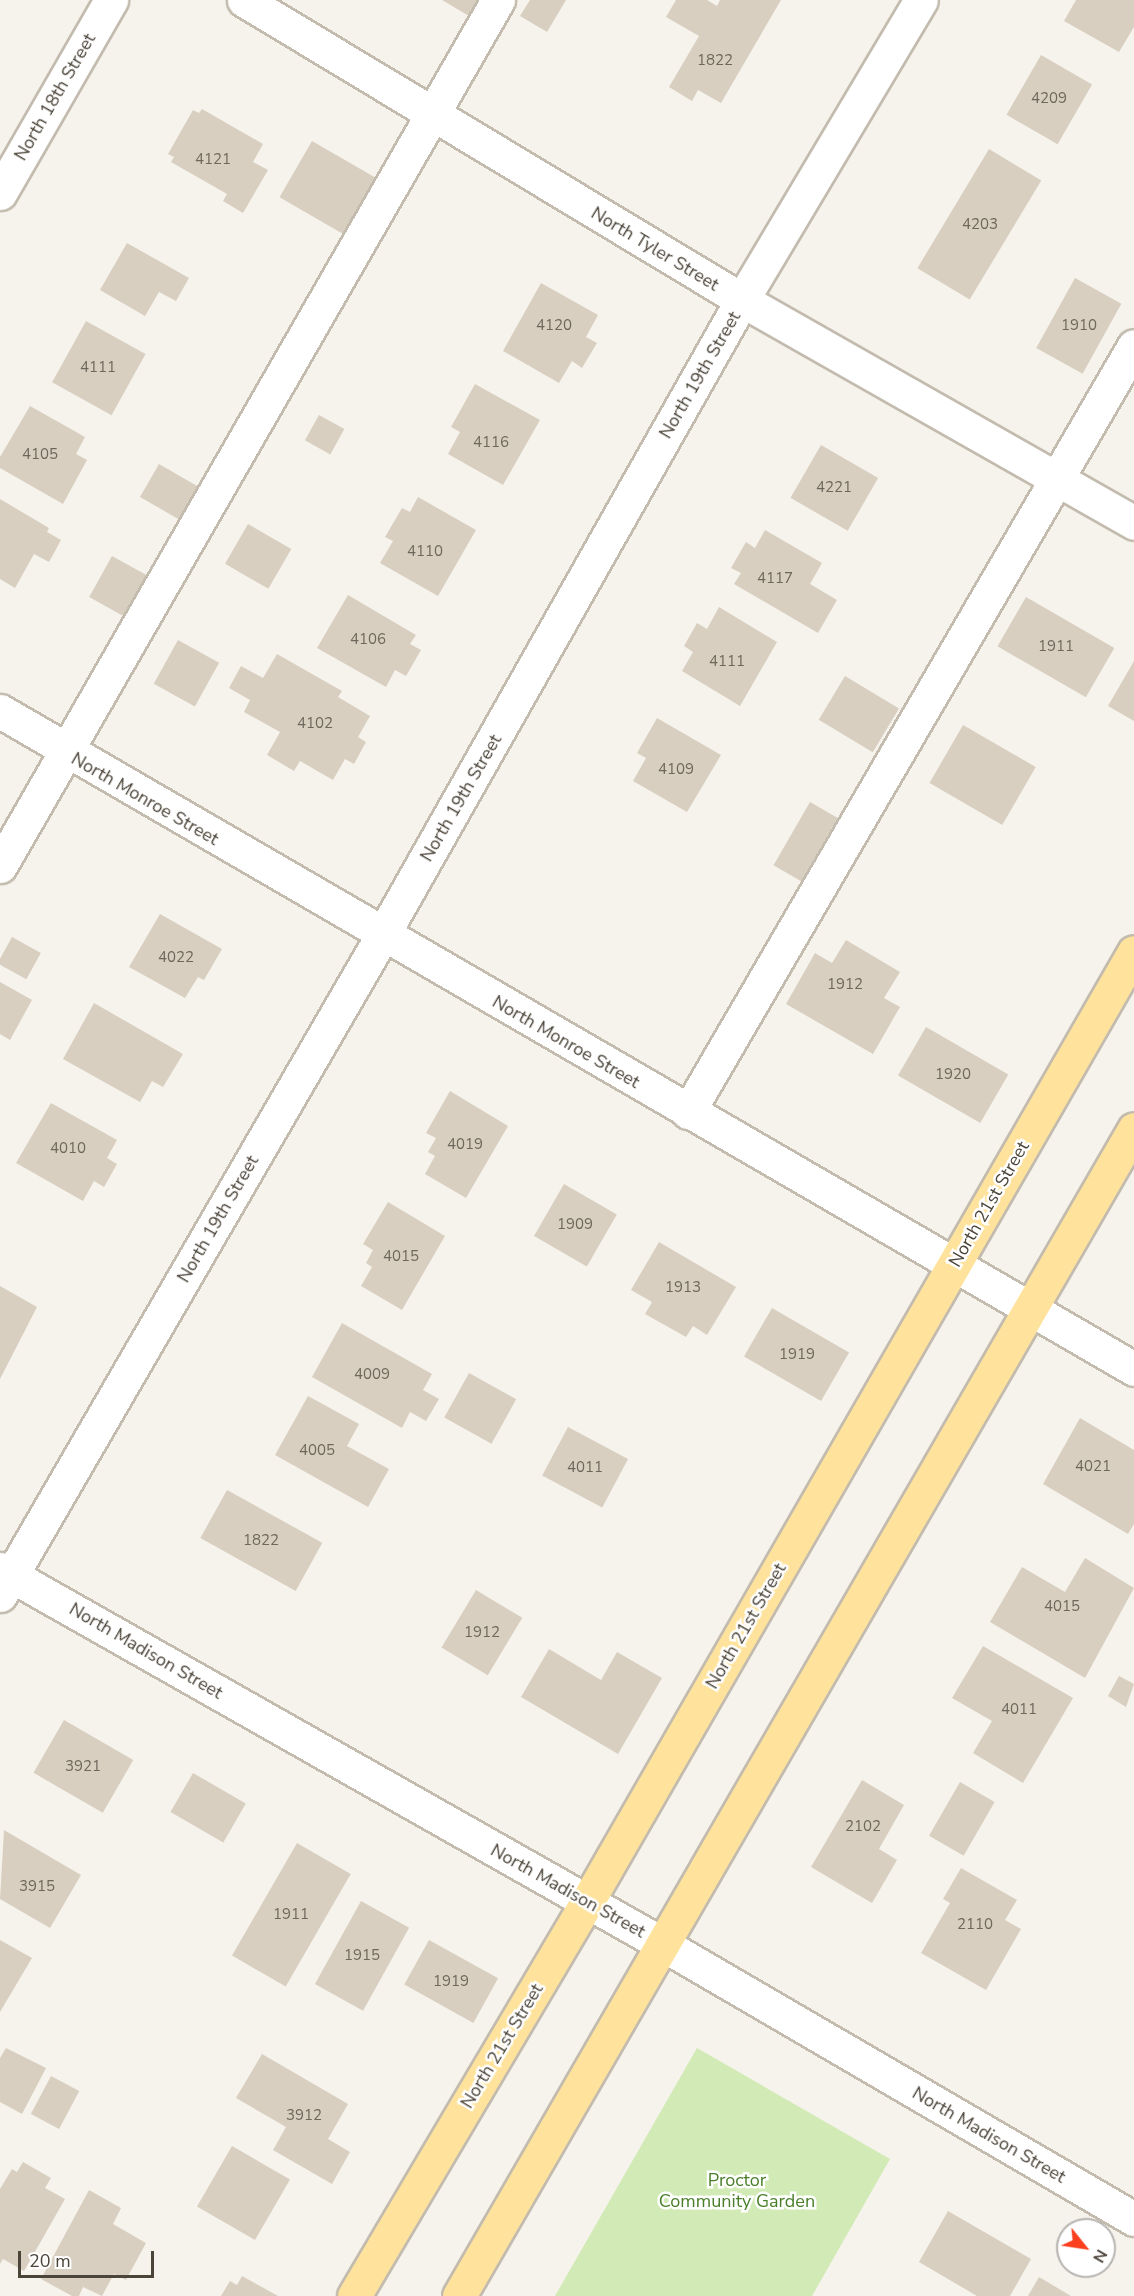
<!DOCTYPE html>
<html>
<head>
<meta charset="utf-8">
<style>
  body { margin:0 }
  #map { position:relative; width:1134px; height:2296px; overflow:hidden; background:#f6f3ec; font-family:"Nunito Sans",sans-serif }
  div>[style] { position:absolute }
  .green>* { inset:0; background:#d2eab5 }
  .building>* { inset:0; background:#d8cfc1; transform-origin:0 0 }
  .roads { filter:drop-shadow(2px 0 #c2bbae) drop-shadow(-2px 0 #c2bbae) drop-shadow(0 2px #c2bbae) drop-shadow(0 -2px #c2bbae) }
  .minor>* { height:33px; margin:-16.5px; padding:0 16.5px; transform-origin:16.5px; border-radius:16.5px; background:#fff }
  .major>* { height:33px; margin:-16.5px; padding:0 16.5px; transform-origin:16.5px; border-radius:16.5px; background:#ffe39c }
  span { translate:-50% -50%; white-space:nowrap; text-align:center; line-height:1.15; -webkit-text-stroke:5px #fff; paint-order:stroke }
  .number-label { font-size:15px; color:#6e675b }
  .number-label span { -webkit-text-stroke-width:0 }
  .street-label { font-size:18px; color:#4b4439 }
  .park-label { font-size:18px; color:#4a7f2a }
  .north { position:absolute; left:1056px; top:2218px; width:60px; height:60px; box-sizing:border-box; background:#fff; border:2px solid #b7b4b0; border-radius:50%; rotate:120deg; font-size:16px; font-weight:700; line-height:24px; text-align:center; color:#4b4439 }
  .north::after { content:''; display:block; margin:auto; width:21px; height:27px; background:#fc3f1d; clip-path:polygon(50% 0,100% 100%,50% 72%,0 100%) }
  .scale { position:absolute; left:18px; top:2251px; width:136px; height:27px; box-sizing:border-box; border:3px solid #4b4439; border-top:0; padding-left:8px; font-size:18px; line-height:21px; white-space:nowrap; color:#4b4439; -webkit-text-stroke:4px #fff; paint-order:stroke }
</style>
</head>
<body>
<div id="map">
  <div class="green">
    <div style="clip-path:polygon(697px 2048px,890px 2159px,812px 2296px,555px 2296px)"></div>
  </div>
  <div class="building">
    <div style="clip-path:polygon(442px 0,479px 0,469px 16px)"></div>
    <div style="clip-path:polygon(530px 0,566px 0,547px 32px,520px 16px)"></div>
    <div style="clip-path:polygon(676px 0,707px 0,717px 6px,720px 0,781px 0,721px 103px,698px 90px,692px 101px,669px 87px,699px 36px,666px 17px)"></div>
    <div style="clip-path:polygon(1076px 0,1134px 0,1134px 27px,1119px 52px,1064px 21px)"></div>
    <div style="left:1041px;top:55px;width:59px;height:69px;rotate:30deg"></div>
    <div style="clip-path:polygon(202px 109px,263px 144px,253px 162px,268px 170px,243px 213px,223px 201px,227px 194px,171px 162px,174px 157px,168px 154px,193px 110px,199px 113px)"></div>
    <div style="left:312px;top:141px;width:88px;height:65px;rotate:30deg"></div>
    <div style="left:989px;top:149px;width:61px;height:139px;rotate:31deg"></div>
    <div style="clip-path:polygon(127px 243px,189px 278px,176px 301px,159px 292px,145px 316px,100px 290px)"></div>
    <div style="left:1075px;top:278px;width:53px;height:80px;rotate:29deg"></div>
    <div style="clip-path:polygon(541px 283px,598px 315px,586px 337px,597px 343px,582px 368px,572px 361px,559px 383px,503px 351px)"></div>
    <div style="left:86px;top:321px;width:68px;height:70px;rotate:29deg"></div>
    <div style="clip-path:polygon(475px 384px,540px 420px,503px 485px,448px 454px,460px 432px,451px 427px)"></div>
    <div style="clip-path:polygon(30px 406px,85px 437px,76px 454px,87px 460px,63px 504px,0 468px,0 457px)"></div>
    <div style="left:319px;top:415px;width:29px;height:29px;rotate:29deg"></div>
    <div style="left:821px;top:445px;width:66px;height:61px;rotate:30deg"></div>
    <div style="left:159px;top:464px;width:48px;height:38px;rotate:30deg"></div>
    <div style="clip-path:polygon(418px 497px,476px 530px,438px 596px,380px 563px,393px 541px,385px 537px,402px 508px,410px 512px)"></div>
    <div style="clip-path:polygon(0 499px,49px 528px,47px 532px,61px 540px,49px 562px,34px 554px,15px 588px,0 579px)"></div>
    <div style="left:248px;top:524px;width:50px;height:46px;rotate:30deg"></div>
    <div style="clip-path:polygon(765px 530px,822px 563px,810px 584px,837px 600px,818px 633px,734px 584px,741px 573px,731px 568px,746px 542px,755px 548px)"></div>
    <div style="left:112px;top:556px;width:43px;height:47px;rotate:29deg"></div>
    <div style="clip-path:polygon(348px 595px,416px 635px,410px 644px,421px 650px,406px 676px,395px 670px,386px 687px,317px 648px)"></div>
    <div style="left:1026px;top:597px;width:102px;height:57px;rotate:30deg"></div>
    <div style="clip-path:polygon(719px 607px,777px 642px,740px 706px,682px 671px,693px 652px,684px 646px,697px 623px,707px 629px)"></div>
    <div style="left:178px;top:640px;width:47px;height:50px;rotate:29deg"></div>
    <div style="clip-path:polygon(277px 654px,342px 691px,338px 697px,370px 716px,358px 737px,366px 742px,354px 764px,345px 759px,333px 780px,300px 761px,294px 771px,267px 755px,280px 732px,244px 712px,250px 700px,229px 688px,241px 666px,263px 678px)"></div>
    <div style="clip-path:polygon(1134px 661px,1134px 721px,1108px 706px)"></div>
    <div style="left:845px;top:676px;width:63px;height:51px;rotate:31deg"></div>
    <div style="clip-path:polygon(657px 718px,721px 755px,687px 812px,633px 781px,646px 758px,637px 753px)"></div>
    <div style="left:963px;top:725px;width:84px;height:67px;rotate:30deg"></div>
    <div style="left:810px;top:802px;width:32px;height:73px;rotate:30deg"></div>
    <div style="clip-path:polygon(160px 914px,222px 949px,204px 980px,198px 977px,185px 998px,129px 967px)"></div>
    <div style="left:12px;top:937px;width:33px;height:30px;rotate:29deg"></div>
    <div style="clip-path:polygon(846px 940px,900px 972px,884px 998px,900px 1007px,873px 1054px,786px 1004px,815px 953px,832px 963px)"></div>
    <div style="clip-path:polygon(0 982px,32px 1000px,10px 1040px,0 1034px)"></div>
    <div style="clip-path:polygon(94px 1003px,183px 1054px,163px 1087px,152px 1081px,140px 1102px,63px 1059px)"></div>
    <div style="left:926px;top:1027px;width:95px;height:56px;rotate:30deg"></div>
    <div style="clip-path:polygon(450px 1091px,508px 1126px,466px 1198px,425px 1174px,435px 1156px,428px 1152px,436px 1138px,426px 1133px)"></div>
    <div style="clip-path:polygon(51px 1103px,117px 1140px,107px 1158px,117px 1164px,104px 1187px,94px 1181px,83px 1201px,16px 1163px)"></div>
    <div style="left:564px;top:1184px;width:61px;height:60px;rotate:30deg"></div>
    <div style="clip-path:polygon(388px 1202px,445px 1236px,402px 1310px,361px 1286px,372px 1267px,366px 1263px,373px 1250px,363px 1244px)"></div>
    <div style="clip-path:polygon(659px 1242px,736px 1287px,707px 1335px,693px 1326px,686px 1337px,645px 1314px,652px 1302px,631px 1290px)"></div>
    <div style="clip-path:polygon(0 1286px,37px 1307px,0 1379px)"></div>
    <div style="left:772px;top:1308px;width:89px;height:56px;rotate:30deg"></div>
    <div style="clip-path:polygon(342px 1323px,432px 1374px,423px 1390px,439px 1399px,426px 1421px,410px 1412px,402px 1428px,312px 1377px)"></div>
    <div style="left:469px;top:1373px;width:54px;height:51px;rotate:29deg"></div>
    <div style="clip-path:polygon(308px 1396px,359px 1424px,347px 1446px,389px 1469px,368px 1507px,275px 1455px)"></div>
    <div style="clip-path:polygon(1080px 1418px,1134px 1450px,1134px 1524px,1128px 1534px,1043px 1484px)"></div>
    <div style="left:568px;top:1427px;width:68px;height:55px;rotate:28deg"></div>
    <div style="left:227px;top:1490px;width:109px;height:55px;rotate:29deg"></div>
    <div style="clip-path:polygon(1085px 1558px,1134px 1588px,1085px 1678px,990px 1622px,1022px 1567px,1065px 1592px)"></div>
    <div style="left:476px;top:1590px;width:54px;height:67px;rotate:31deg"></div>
    <div style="clip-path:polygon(983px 1646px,1073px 1698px,1023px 1783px,973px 1753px,992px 1721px,952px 1698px)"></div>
    <div style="clip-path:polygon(549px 1649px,601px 1680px,617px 1652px,662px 1678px,618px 1754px,521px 1697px)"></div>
    <div style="clip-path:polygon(1119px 1676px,1134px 1684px,1126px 1707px,1108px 1696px)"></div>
    <div style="left:64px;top:1720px;width:80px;height:61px;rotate:30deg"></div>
    <div style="left:193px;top:1773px;width:61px;height:45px;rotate:30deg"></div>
    <div style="clip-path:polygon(862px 1780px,904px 1805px,879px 1849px,897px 1860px,872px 1903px,811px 1867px)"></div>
    <div style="left:960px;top:1782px;width:40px;height:62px;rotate:30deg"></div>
    <div style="clip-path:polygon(4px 1830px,81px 1875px,50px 1928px,0 1899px)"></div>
    <div style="left:297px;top:1843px;width:62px;height:130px;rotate:30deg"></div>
    <div style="clip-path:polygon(961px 1868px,1017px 1900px,1005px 1920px,1021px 1929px,986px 1990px,921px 1953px,950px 1903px,943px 1899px)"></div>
    <div style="left:361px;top:1901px;width:55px;height:95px;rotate:29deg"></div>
    <div style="clip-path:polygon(0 1940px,32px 1958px,0 2012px)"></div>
    <div style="left:429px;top:1940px;width:79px;height:51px;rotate:29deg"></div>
    <div style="clip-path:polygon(6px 2048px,46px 2068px,22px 2114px,0 2102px,0 2058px)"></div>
    <div style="clip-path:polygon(262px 2054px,348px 2104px,328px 2139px,350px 2152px,332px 2184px,273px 2150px,286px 2127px,236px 2098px)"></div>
    <div style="left:51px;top:2076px;width:32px;height:43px;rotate:28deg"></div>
    <div style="left:232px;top:2146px;width:67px;height:70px;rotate:30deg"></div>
    <div style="clip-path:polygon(23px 2162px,51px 2178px,45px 2188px,65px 2199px,24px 2271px,3px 2259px,0 2264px,0 2189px,12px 2169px,17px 2172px)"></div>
    <div style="clip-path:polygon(89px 2190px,121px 2208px,113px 2224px,146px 2243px,126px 2280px,114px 2274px,102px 2296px,83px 2287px,79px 2296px,72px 2296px,41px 2279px)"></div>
    <div style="clip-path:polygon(948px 2211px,1031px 2259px,1010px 2296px,977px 2296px,919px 2262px)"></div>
    <div style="clip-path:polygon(242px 2276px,278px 2296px,221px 2296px,230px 2281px,237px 2285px)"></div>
    <div style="clip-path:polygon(1039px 2277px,1071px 2296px,1028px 2296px)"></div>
  </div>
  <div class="roads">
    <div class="minor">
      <div style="left:244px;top:0;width:581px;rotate:31.07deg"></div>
      <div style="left:742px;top:300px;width:451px;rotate:29.6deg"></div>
      <div style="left:0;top:193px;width:223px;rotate:-60.1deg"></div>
      <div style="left:0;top:711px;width:1311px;rotate:30.12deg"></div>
      <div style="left:0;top:866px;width:999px;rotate:-60.1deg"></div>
      <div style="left:688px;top:1112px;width:886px;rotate:-59.79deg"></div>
      <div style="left:0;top:1569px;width:763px;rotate:29.52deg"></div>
      <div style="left:664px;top:1945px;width:544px;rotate:30.24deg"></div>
      <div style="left:0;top:1595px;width:762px;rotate:-59.9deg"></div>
      <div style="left:382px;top:936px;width:731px;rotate:-60.49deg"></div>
      <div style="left:742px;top:300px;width:349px;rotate:-59.2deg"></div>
    </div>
    <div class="major">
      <div style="left:354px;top:2296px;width:458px;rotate:-59.4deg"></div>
      <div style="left:587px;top:1902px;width:1096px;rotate:-60.07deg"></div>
      <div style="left:459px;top:2296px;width:1348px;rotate:-59.95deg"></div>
    </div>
  </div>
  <div class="number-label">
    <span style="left:715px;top:61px">1822</span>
    <span style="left:1049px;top:99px">4209</span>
    <span style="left:213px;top:160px">4121</span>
    <span style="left:980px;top:225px">4203</span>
    <span style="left:554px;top:326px">4120</span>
    <span style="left:1079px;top:326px">1910</span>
    <span style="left:98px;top:368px">4111</span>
    <span style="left:491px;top:443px">4116</span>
    <span style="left:40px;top:455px">4105</span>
    <span style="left:834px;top:488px">4221</span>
    <span style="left:425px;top:552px">4110</span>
    <span style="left:775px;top:579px">4117</span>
    <span style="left:368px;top:640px">4106</span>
    <span style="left:1056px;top:647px">1911</span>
    <span style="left:727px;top:662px">4111</span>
    <span style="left:315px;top:724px">4102</span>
    <span style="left:676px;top:770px">4109</span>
    <span style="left:176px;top:958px">4022</span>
    <span style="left:845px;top:985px">1912</span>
    <span style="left:953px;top:1075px">1920</span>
    <span style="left:465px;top:1145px">4019</span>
    <span style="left:68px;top:1149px">4010</span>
    <span style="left:575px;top:1225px">1909</span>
    <span style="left:401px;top:1257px">4015</span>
    <span style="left:683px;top:1288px">1913</span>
    <span style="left:797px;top:1355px">1919</span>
    <span style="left:372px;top:1375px">4009</span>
    <span style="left:317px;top:1451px">4005</span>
    <span style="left:1093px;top:1467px">4021</span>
    <span style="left:585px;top:1468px">4011</span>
    <span style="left:261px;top:1541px">1822</span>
    <span style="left:1062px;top:1607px">4015</span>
    <span style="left:482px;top:1633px">1912</span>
    <span style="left:1019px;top:1710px">4011</span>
    <span style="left:83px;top:1767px">3921</span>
    <span style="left:863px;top:1827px">2102</span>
    <span style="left:37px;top:1887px">3915</span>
    <span style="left:291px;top:1915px">1911</span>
    <span style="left:975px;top:1925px">2110</span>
    <span style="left:362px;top:1956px">1915</span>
    <span style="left:451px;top:1982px">1919</span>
    <span style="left:304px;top:2116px">3912</span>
  </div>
  <div class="street-label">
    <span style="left:55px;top:97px;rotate:-60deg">North 18th Street</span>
    <span style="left:655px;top:249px;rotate:31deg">North Tyler Street</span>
    <span style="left:700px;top:375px;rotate:-60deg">North 19th Street</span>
    <span style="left:461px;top:798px;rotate:-60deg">North 19th Street</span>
    <span style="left:145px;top:799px;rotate:30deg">North Monroe Street</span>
    <span style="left:566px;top:1042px;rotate:30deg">North Monroe Street</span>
    <span style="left:989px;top:1204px;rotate:-60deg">North 21st Street</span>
    <span style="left:218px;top:1219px;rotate:-60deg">North 19th Street</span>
    <span style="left:746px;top:1626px;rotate:-60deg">North 21st Street</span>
    <span style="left:146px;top:1651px;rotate:30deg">North Madison Street</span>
    <span style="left:568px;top:1891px;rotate:29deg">North Madison Street</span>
    <span style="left:502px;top:2046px;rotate:-59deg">North 21st Street</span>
    <span style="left:989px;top:2135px;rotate:30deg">North Madison Street</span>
  </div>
  <div class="park-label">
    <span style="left:737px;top:2191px">Proctor<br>Community Garden</span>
  </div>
  <div class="north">N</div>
  <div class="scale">20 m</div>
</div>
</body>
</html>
